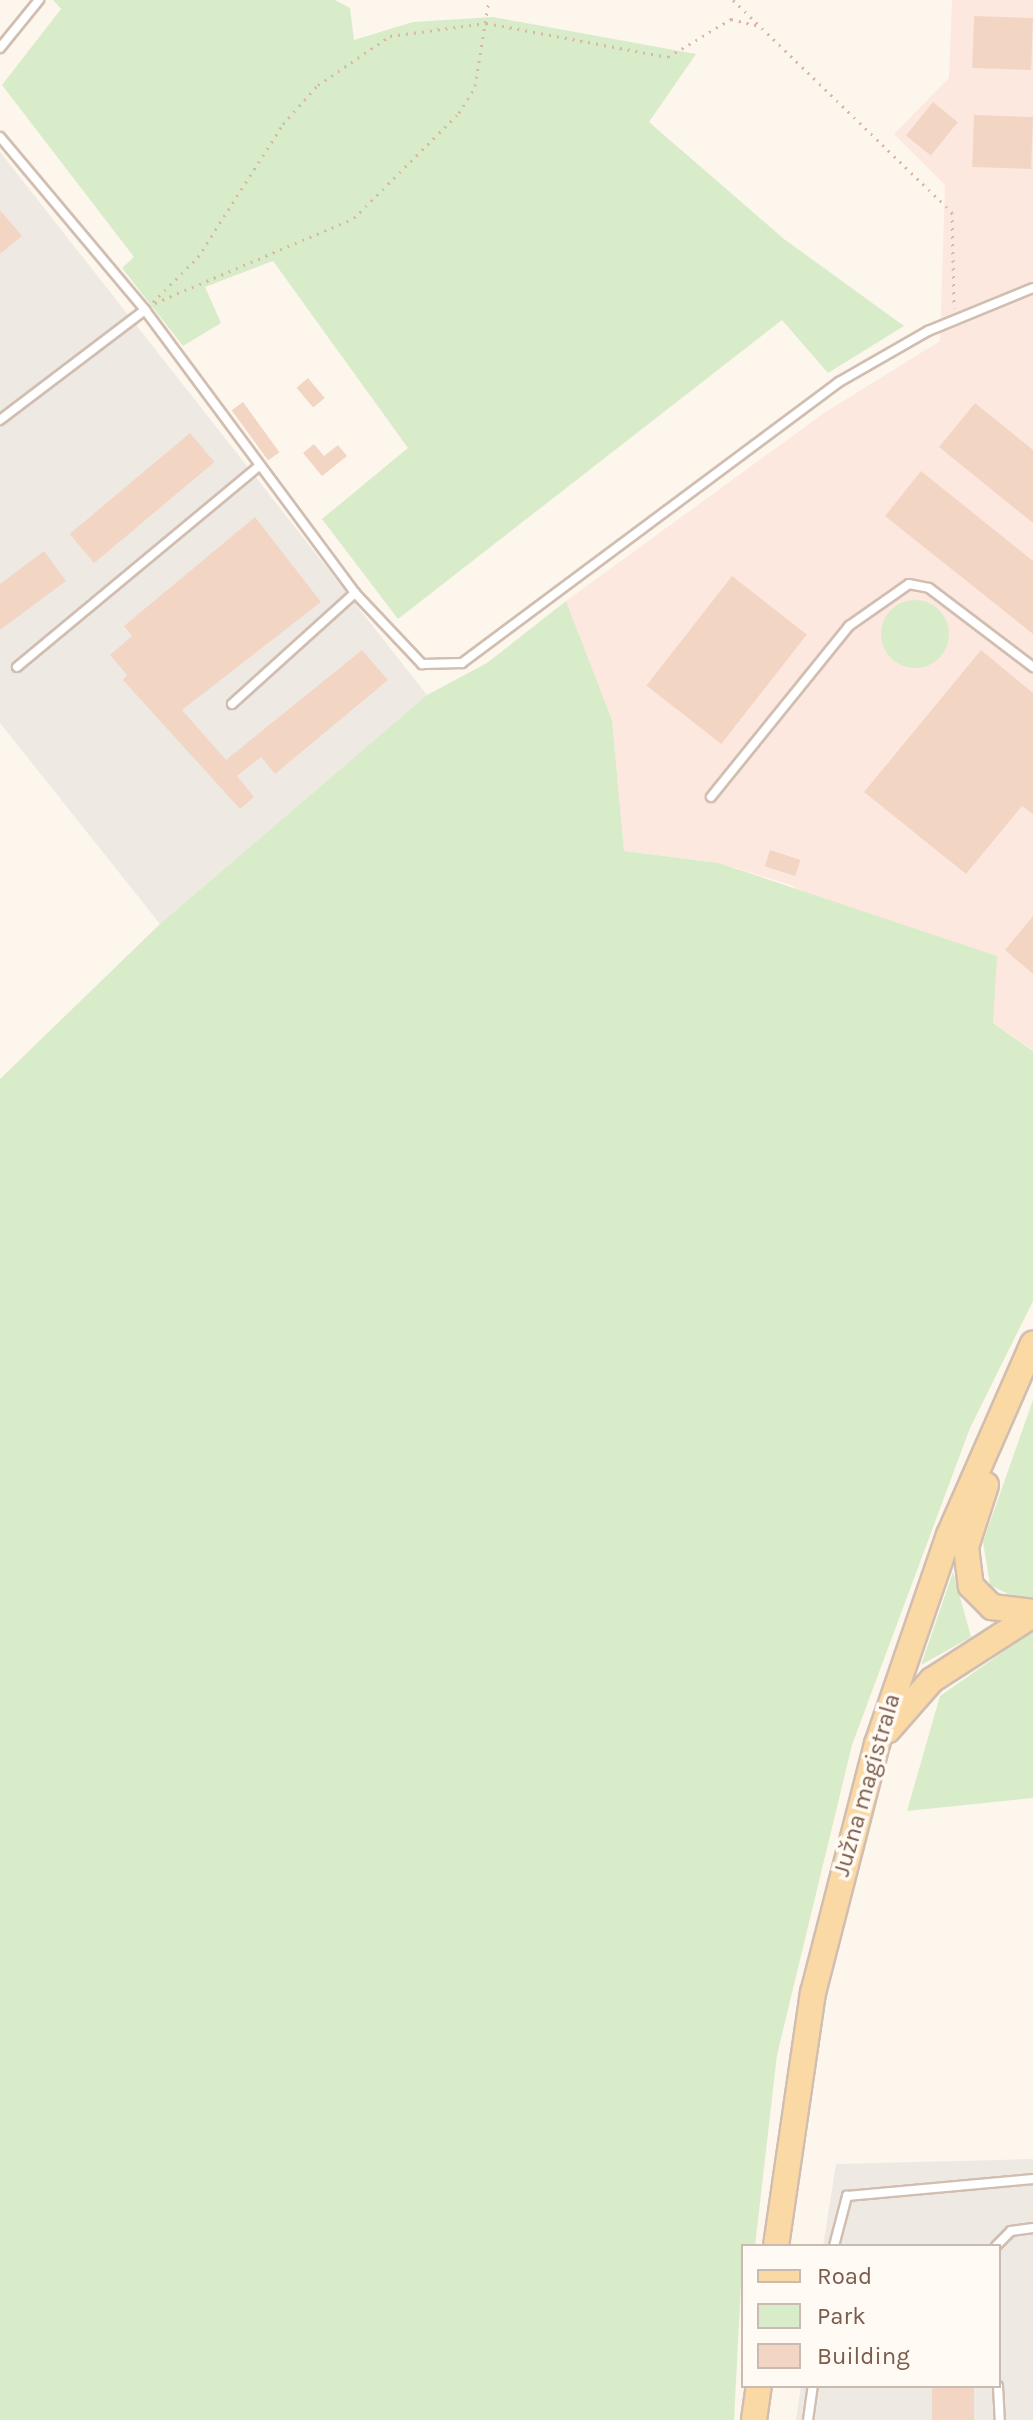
<!DOCTYPE html>
<html>
<head>
<meta charset="utf-8">
<style>
  body { margin:0 }
  #map { position:relative; width:1033px; height:2420px; overflow:hidden; background:#fdf6ec; font-family:Karla,sans-serif }
  div>[style] { position:absolute }
  .commercial>* { inset:0; background:#fde8e0 }
  .industrial>* { inset:0; background:#efe9e4 }
  .green>* { inset:0; background:#d8ecc9 }
  .round { border-radius:50% }
  .building>* { inset:0; background:#f3d5c3; transform-origin:0 0 }
  .path>* { height:3px; margin-top:-1.5px; transform-origin:0; background:repeating-linear-gradient(90deg,#d9b8a5 0 2px,transparent 0 8px) }
  .roads { filter:drop-shadow(2px 0 #d1beb0) drop-shadow(-2px 0 #d1beb0) drop-shadow(0 2px #d1beb0) drop-shadow(0 -2px #d1beb0) }
  .service>* { height:8px; margin:-4px; padding:0 4px; transform-origin:4px; border-radius:4px; background:#fff }
  .primary>* { height:24px; margin:-12px; padding:0 12px; transform-origin:12px; border-radius:12px; background:#fbd9a5 }
  span { translate:-50% -50%; white-space:nowrap; text-align:center; line-height:1.15; -webkit-text-stroke:7px #fffaf3; paint-order:stroke }
  .street-label { font-size:24px; color:#7a5c4d }
  .legend { position:absolute; left:741px; top:2244px; width:260px; height:144px; box-sizing:border-box; background:#fffaf3; border:2px solid #cabbb1; margin:0; padding:10px 14px; list-style:none; font-size:24px; color:#7a5c4d }
  .legend li { display:flex; align-items:center; gap:16px; height:40px }
  .legend b { width:40px; border:2px solid #cabbb1 }
</style>
</head>
<body>
<div id="map">
  <div class="commercial">
    <div style="clip-path:polygon(952px 0,1033px 0,1033px 1050px,791px 885px,719px 863px,624px 851px,612px 720px,566px 601px,824px 413px,940px 341px,945px 185px,894px 134px,949px 78px)"></div>
  </div>
  <div class="industrial">
    <div style="clip-path:polygon(0 152px,427px 695px,160px 924px,0 723px)"></div>
    <div style="clip-path:polygon(1033px 2159px,1033px 2420px,796px 2420px,801px 2386px,999px 2386px,999px 2246px,823px 2246px,836px 2164px)"></div>
  </div>
  <div class="green">
    <div style="clip-path:polygon(53px 0,335px 0,350px 8px,354px 40px,413px 22px,493px 17px,696px 54px,649px 122px,784px 239px,904px 326px,828px 373px,782px 320px,398px 619px,322px 519px,408px 448px,273px 261px,205px 287px,221px 323px,183px 346px,122px 268px,134px 257px,2px 85px,61px 9px)"></div>
    <div class="round" style="left:881px;top:600px;width:68px;height:68px"></div>
    <div style="clip-path:polygon(566px 601px,612px 720px,624px 851px,719px 863px,997px 956px,993px 1023px,1033px 1051px,1033px 1301px,970px 1428px,852px 1745px,777px 2055px,755px 2246px,743px 2246px,734px 2420px,0 2420px,0 1079px,160px 924px,427px 695px,487px 663px)"></div>
    <div style="clip-path:polygon(1033px 1400px,1033px 1598px,1018px 1599px,990px 1585px,983px 1542px)"></div>
    <div style="clip-path:polygon(953px 1572px,971px 1637px,921px 1665px)"></div>
    <div style="clip-path:polygon(1033px 1631px,1033px 1798px,907px 1811px,940px 1696px)"></div>
  </div>
  <div class="building">
    <div style="left:974px;top:16px;width:59px;height:52px;rotate:2deg"></div>
    <div style="left:933px;top:102px;width:32px;height:43px;rotate:39deg"></div>
    <div style="left:974px;top:115px;width:59px;height:52px;rotate:2deg"></div>
    <div style="clip-path:polygon(0 210px,22px 236px,0 254px)"></div>
    <div style="left:308px;top:378px;width:26px;height:15px;rotate:50deg"></div>
    <div style="left:243px;top:402px;width:62px;height:14px;rotate:54deg"></div>
    <div style="clip-path:polygon(975px 403px,1033px 450px,1033px 523px,939px 447px)"></div>
    <div style="left:190px;top:433px;width:38px;height:157px;rotate:50deg"></div>
    <div style="clip-path:polygon(314px 444px,324px 456px,338px 445px,347px 456px,322px 476px,303px 453px)"></div>
    <div style="clip-path:polygon(921px 471px,1033px 561px,1033px 634px,885px 516px)"></div>
    <div style="clip-path:polygon(255px 517px,321px 602px,182px 710px,226px 760px,362px 650px,388px 680px,275px 774px,261px 757px,237px 776px,254px 797px,240px 809px,123px 680px,127px 675px,110px 655px,132px 636px,124px 626px)"></div>
    <div style="clip-path:polygon(44px 551px,66px 581px,0 630px,0 584px)"></div>
    <div style="left:732px;top:576px;width:95px;height:139px;rotate:38deg"></div>
    <div style="clip-path:polygon(981px 650px,1033px 693px,1033px 814px,1022px 806px,966px 874px,864px 792px)"></div>
    <div style="left:770px;top:850px;width:32px;height:17px;rotate:18deg"></div>
    <div style="clip-path:polygon(1033px 916px,1033px 974px,1005px 950px)"></div>
    <div style="left:932px;top:2386px;width:42px;height:34px"></div>
  </div>
  <div class="path">
    <div style="left:733px;top:0;width:305px;rotate:44.1deg"></div>
    <div style="left:952px;top:212px;width:96px;rotate:88.8deg"></div>
    <div style="left:153px;top:302px;width:64px;rotate:-45deg"></div>
    <div style="left:198px;top:257px;width:158px;rotate:-57.4deg"></div>
    <div style="left:283px;top:124px;width:52px;rotate:-48.1deg"></div>
    <div style="left:318px;top:85px;width:87px;rotate:-34.2deg"></div>
    <div style="left:390px;top:36px;width:97px;rotate:-7.7deg"></div>
    <div style="left:486px;top:23px;width:185px;rotate:10.6deg"></div>
    <div style="left:668px;top:57px;width:74px;rotate:-31.1deg"></div>
    <div style="left:731px;top:19px;width:30px;rotate:14deg"></div>
    <div style="left:155px;top:303px;width:216px;rotate:-23.1deg"></div>
    <div style="left:354px;top:218px;width:148px;rotate:-45deg"></div>
    <div style="left:459px;top:113px;width:31px;rotate:-59deg"></div>
    <div style="left:475px;top:86px;width:87px;rotate:-80.8deg"></div>
  </div>
  <div class="roads">
    <div class="service">
      <div style="left:0;top:48px;width:62px;rotate:-50.9deg"></div>
      <div style="left:0;top:137px;width:226px;rotate:50deg"></div>
      <div style="left:145px;top:310px;width:352px;rotate:53.4deg"></div>
      <div style="left:355px;top:593px;width:98px;rotate:46.7deg"></div>
      <div style="left:422px;top:664px;width:40px;rotate:-1.4deg"></div>
      <div style="left:462px;top:663px;width:470px;rotate:-36.7deg"></div>
      <div style="left:839px;top:382px;width:103px;rotate:-29.8deg"></div>
      <div style="left:928px;top:331px;width:113px;rotate:-22.3deg"></div>
      <div style="left:0;top:420px;width:182px;rotate:-37.2deg"></div>
      <div style="left:17px;top:667px;width:315px;rotate:-39.7deg"></div>
      <div style="left:232px;top:704px;width:166px;rotate:-42.1deg"></div>
      <div style="left:711px;top:797px;width:220px;rotate:-51.1deg"></div>
      <div style="left:849px;top:626px;width:73px;rotate:-35deg"></div>
      <div style="left:909px;top:584px;width:20px;rotate:11deg"></div>
      <div style="left:929px;top:588px;width:131px;rotate:37.2deg"></div>
      <div style="left:834px;top:2246px;width:52px;rotate:-75.4deg"></div>
      <div style="left:847px;top:2196px;width:187px;rotate:-5.2deg"></div>
      <div style="left:996px;top:2246px;width:21px;rotate:-45deg"></div>
      <div style="left:1011px;top:2231px;width:22px;rotate:-8deg"></div>
      <div style="left:998px;top:2386px;width:34px;rotate:87deg"></div>
      <div style="left:808px;top:2420px;width:34px;rotate:-82deg"></div>
    </div>
    <div class="primary">
      <div style="left:986px;top:1485px;width:65px;rotate:107.9deg"></div>
      <div style="left:966px;top:1547px;width:39px;rotate:83deg"></div>
      <div style="left:971px;top:1586px;width:30px;rotate:45deg"></div>
      <div style="left:992px;top:1607px;width:41px;rotate:7deg"></div>
      <div style="left:888px;top:1730px;width:67px;rotate:-48.7deg"></div>
      <div style="left:932px;top:1680px;width:120px;rotate:-32.8deg"></div>
      <div style="left:776px;top:2246px;width:256px;rotate:-81.7deg"></div>
      <div style="left:813px;top:1993px;width:257px;rotate:-75.6deg"></div>
      <div style="left:877px;top:1744px;width:221px;rotate:-71deg"></div>
      <div style="left:949px;top:1535px;width:209px;rotate:-66.3deg"></div>
      <div style="left:754px;top:2420px;width:34px;rotate:-82deg"></div>
    </div>
  </div>
  <div class="street-label">
    <span style="left:867px;top:1785px;rotate:-74deg">Južna magistrala</span>
  </div>
  <ul class="legend">
  <li><b style="height:10px;background:#fbd9a5"></b>Road</li>
  <li><b style="height:22px;background:#d8ecc9"></b>Park</li>
  <li><b style="height:22px;background:#f3d5c3"></b>Building</li>
  </ul>
</div>
</body>
</html>
